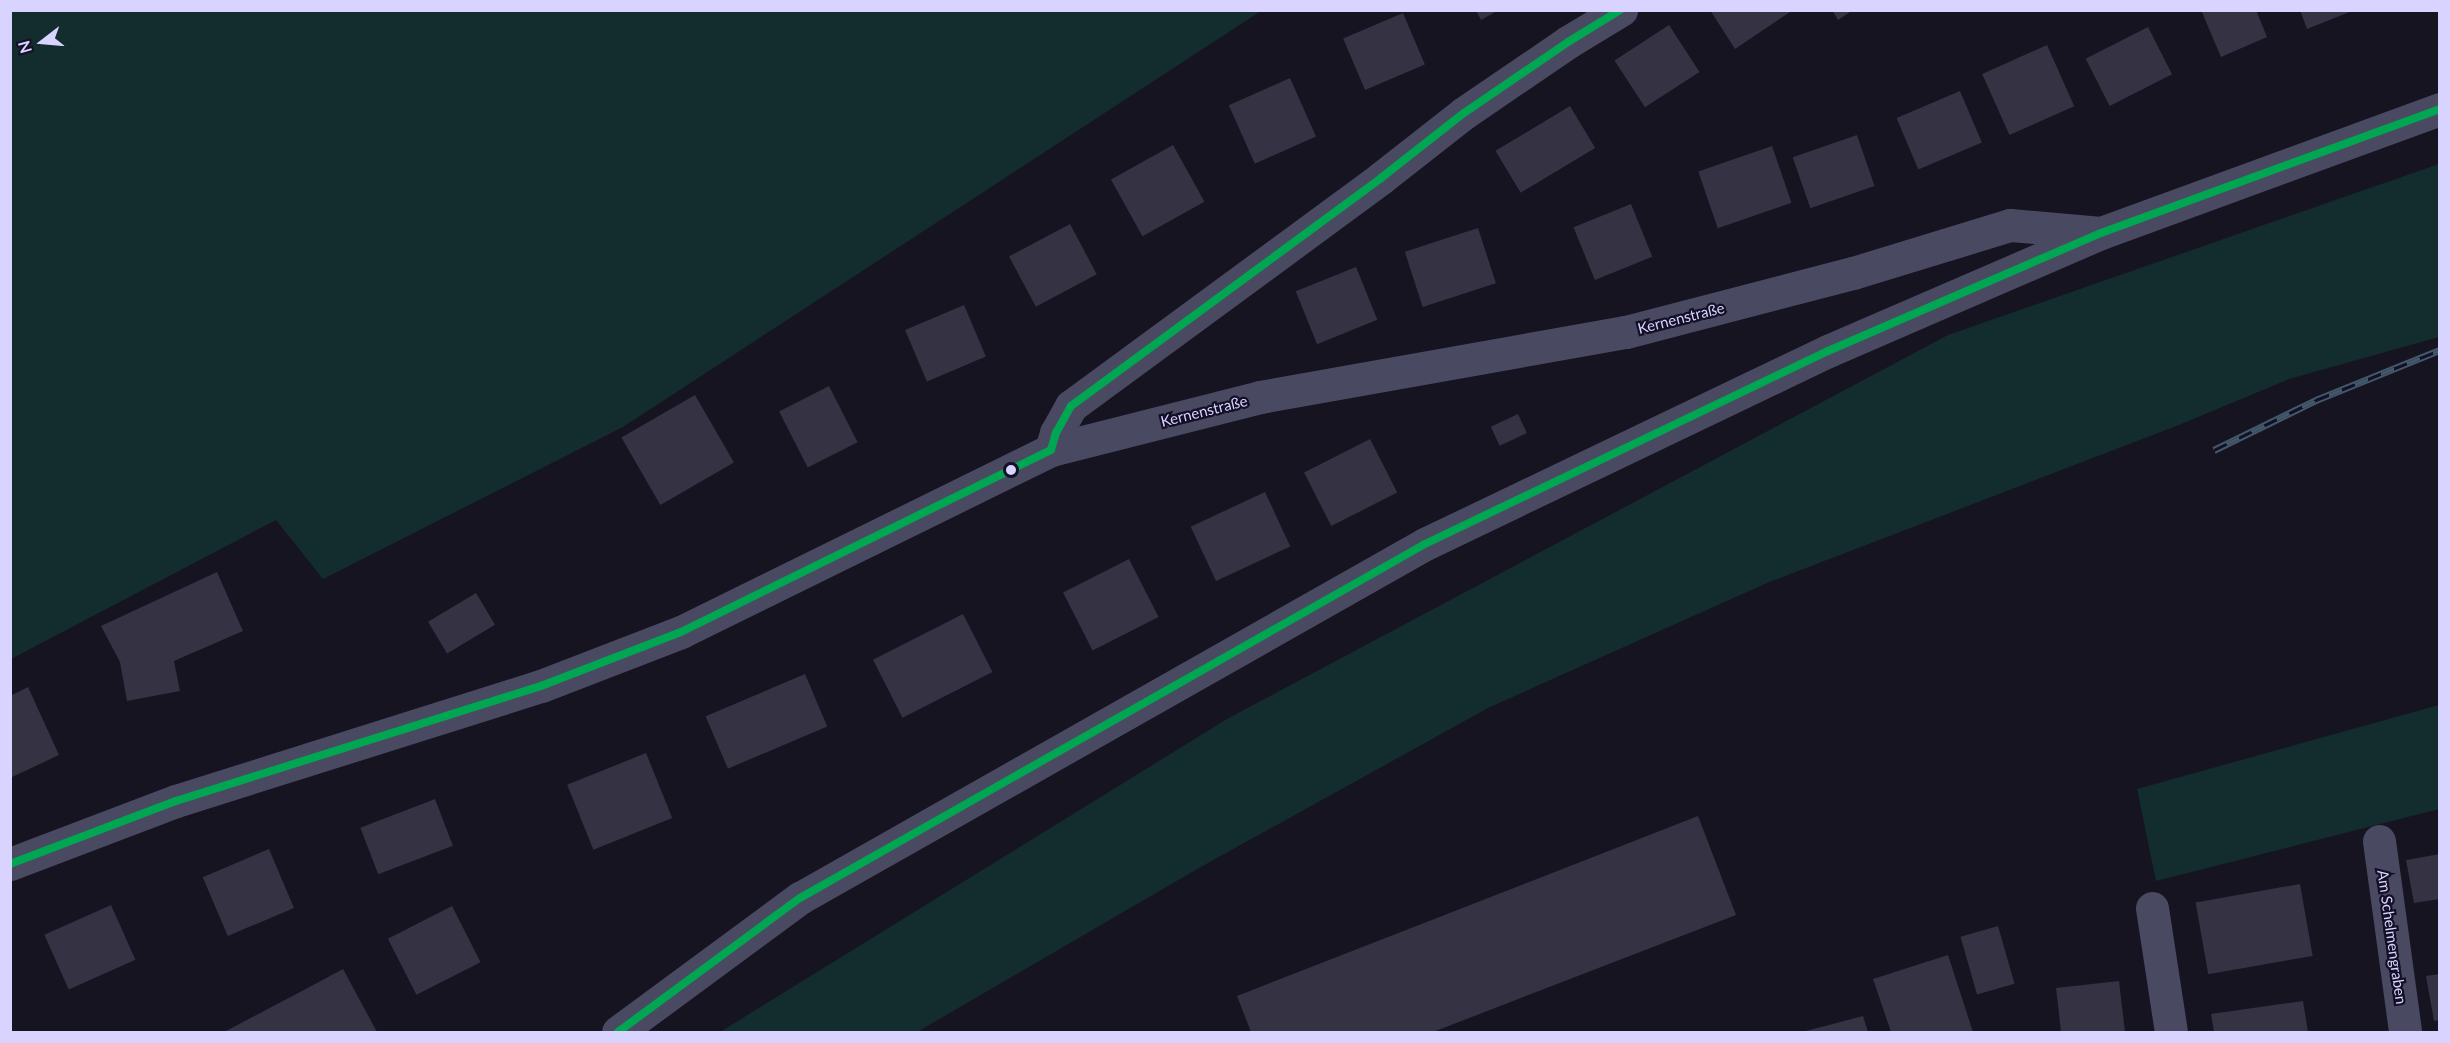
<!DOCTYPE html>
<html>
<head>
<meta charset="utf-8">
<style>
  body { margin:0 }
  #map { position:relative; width:2450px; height:1043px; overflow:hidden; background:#161421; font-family:Lato,sans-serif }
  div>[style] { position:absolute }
  .green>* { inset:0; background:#132c2d }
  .building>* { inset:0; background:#343243; transform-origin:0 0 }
  .street>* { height:33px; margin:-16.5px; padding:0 16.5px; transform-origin:16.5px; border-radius:16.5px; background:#4a4962 }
  .rail>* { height:7px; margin-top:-3.5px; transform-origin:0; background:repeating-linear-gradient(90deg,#130f26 0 14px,#43596b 0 28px); box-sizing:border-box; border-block:2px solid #43596b }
  .bus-1>* { height:8px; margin:-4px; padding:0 4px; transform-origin:4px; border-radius:4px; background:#00a651 }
  .dots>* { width:16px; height:16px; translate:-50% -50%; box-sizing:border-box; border:3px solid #130f26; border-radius:50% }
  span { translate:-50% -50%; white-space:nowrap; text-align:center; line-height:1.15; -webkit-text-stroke:4.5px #130f26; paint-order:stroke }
  .street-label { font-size:15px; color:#d9d4ff }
  .frame { position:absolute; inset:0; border:12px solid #d9d4ff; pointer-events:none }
  .north { position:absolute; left:12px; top:12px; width:60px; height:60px; -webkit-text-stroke:4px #130f26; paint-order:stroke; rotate:254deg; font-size:16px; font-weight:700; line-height:24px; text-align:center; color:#d9d4ff }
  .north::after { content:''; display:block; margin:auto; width:21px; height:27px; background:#d9d4ff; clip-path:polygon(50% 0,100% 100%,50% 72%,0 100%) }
</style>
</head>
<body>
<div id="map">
  <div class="green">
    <div style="clip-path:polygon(11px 10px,1261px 10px,1261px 11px,623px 427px,323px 579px,276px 520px,11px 659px)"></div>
    <div style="clip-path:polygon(2439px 164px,2439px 337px,2289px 379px,2179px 425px,1767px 583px,1488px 708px,1199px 868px,917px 1032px,720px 1032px,1227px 719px,1948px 335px)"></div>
    <div style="clip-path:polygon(2439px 705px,2439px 809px,2156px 881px,2137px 789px)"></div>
  </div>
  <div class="building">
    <div style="clip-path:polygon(1476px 10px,1499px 10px,1481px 20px)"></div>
    <div style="clip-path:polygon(1710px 10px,1793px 10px,1735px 49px)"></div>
    <div style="clip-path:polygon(1832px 10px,1853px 10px,1838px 20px)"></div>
    <div style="clip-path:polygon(2201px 10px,2256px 10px,2267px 37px,2221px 57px)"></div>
    <div style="clip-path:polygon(2300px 10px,2352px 10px,2352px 11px,2307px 29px)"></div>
    <div style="left:1403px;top:13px;width:56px;height:65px;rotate:67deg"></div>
    <div style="left:1669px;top:25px;width:56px;height:65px;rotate:57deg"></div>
    <div style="left:2148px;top:27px;width:53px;height:70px;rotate:63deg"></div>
    <div style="left:2047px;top:45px;width:67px;height:71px;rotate:66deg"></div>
    <div style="left:1290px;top:78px;width:64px;height:67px;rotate:66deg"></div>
    <div style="left:1960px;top:91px;width:56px;height:69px;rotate:67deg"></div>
    <div style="left:1570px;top:106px;width:49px;height:87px;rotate:59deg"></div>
    <div style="left:1857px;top:135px;width:54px;height:68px;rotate:71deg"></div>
    <div style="left:1173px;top:145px;width:65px;height:71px;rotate:61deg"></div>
    <div style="left:1772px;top:146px;width:60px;height:78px;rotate:71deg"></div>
    <div style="left:1631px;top:204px;width:57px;height:62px;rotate:68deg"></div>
    <div style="left:1070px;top:224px;width:57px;height:69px;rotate:62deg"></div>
    <div style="left:1478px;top:228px;width:58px;height:77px;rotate:72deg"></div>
    <div style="left:1356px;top:267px;width:57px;height:65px;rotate:68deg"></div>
    <div style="left:964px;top:305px;width:56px;height:64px;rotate:67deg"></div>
    <div style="left:829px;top:386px;width:63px;height:56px;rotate:63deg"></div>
    <div style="left:695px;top:395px;width:78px;height:85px;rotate:60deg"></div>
    <div style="left:1518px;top:414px;width:21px;height:30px;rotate:65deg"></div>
    <div style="left:1370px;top:439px;width:60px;height:74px;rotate:63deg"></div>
    <div style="left:1265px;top:492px;width:60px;height:82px;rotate:65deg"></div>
    <div style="left:1129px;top:559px;width:65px;height:74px;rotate:63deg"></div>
    <div style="clip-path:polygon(217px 572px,243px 631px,174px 661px,180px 691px,127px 701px,120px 662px,101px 626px)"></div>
    <div style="left:476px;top:593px;width:37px;height:56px;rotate:59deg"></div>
    <div style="left:963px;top:614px;width:65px;height:101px;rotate:63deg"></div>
    <div style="left:805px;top:674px;width:57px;height:108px;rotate:67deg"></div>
    <div style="clip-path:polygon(28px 687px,59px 755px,10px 778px,10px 696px)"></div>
    <div style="left:646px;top:753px;width:70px;height:85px;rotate:68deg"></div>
    <div style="left:435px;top:799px;width:50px;height:80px;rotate:69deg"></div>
    <div style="clip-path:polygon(1698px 816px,1736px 915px,1433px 1032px,1251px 1032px,1237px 996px)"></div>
    <div style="left:269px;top:849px;width:64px;height:72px;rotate:67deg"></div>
    <div style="clip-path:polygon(2440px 854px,2440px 899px,2414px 903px,2406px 860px)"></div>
    <div style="left:2300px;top:884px;width:73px;height:106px;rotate:80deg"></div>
    <div style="left:111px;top:905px;width:60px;height:73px;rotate:66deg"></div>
    <div style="left:452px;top:906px;width:63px;height:72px;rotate:63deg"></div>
    <div style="left:1998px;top:926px;width:60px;height:39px;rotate:74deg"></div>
    <div style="clip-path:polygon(1948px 955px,1973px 1032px,1891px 1032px,1873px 979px)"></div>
    <div style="clip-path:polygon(343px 969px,377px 1032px,224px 1032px,302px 991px)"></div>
    <div style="clip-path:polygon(2440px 974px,2440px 1020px,2434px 1021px,2426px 976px)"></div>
    <div style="clip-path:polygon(2119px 981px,2125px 1032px,2061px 1032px,2056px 988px)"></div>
    <div style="clip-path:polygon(2303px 1001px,2308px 1032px,2214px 1032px,2211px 1014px)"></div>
    <div style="clip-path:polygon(1863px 1016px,1868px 1032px,1802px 1032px)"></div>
  </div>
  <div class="street">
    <div style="left:1051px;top:450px;width:18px;rotate:-74deg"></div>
    <div style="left:1056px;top:433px;width:31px;rotate:-61deg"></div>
    <div style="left:1071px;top:406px;width:385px;rotate:-36.3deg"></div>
    <div style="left:1381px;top:178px;width:105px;rotate:-38.1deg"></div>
    <div style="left:1464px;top:113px;width:126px;rotate:-34.3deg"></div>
    <div style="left:1568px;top:42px;width:62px;rotate:-31.1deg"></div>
    <div style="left:2379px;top:841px;width:193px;rotate:82.2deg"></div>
    <div style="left:10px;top:864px;width:178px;rotate:-20.8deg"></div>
    <div style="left:176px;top:801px;width:383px;rotate:-17.5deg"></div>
    <div style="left:541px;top:686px;width:150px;rotate:-21.1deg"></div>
    <div style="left:681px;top:632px;width:412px;rotate:-26.2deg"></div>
    <div style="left:1051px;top:450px;width:216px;rotate:-14.2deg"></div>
    <div style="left:1260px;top:397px;width:372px;rotate:-10.1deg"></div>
    <div style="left:1626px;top:332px;width:235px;rotate:-14.6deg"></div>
    <div style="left:1853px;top:273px;width:164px;rotate:-17deg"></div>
    <div style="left:2010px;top:225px;width:91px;rotate:5deg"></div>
    <div style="left:2152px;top:908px;width:125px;rotate:81.3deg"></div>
    <div style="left:618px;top:1032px;width:226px;rotate:-36.4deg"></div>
    <div style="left:800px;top:898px;width:718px;rotate:-29.53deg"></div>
    <div style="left:1425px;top:544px;width:447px;rotate:-25.6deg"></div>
    <div style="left:1828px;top:351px;width:297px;rotate:-23.4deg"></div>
    <div style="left:2101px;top:233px;width:361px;rotate:-20.1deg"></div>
  </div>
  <div class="rail">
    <div style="left:2214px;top:450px;width:114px;rotate:-26.1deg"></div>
    <div style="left:2316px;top:400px;width:134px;rotate:-22deg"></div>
  </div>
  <div class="bus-1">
    <div style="left:1051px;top:450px;width:18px;rotate:-74deg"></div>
    <div style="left:1056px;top:433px;width:31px;rotate:-61deg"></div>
    <div style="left:1071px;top:406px;width:385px;rotate:-36.3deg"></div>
    <div style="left:1381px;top:178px;width:105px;rotate:-38.1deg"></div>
    <div style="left:1464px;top:113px;width:126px;rotate:-34.3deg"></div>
    <div style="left:1568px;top:42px;width:61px;rotate:-31.6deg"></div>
    <div style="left:10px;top:864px;width:178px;rotate:-20.8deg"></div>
    <div style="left:176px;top:801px;width:383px;rotate:-17.5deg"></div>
    <div style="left:541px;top:686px;width:150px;rotate:-21.1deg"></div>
    <div style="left:681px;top:632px;width:412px;rotate:-26.2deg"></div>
    <div style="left:618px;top:1032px;width:226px;rotate:-36.4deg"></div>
    <div style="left:800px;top:898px;width:718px;rotate:-29.53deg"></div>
    <div style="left:1425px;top:544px;width:447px;rotate:-25.6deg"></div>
    <div style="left:1828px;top:351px;width:297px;rotate:-23.4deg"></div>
    <div style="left:2101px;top:233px;width:361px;rotate:-20.1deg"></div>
  </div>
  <div class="dots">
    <div style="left:1011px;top:470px;background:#d9d4ff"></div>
  </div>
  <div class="street-label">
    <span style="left:1681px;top:318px;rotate:-14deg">Kernenstraße</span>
    <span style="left:1204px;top:411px;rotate:-14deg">Kernenstraße</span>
    <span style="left:2392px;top:937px;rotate:82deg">Am Schelmengraben</span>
  </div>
  <div class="frame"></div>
  <div class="north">N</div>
</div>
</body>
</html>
